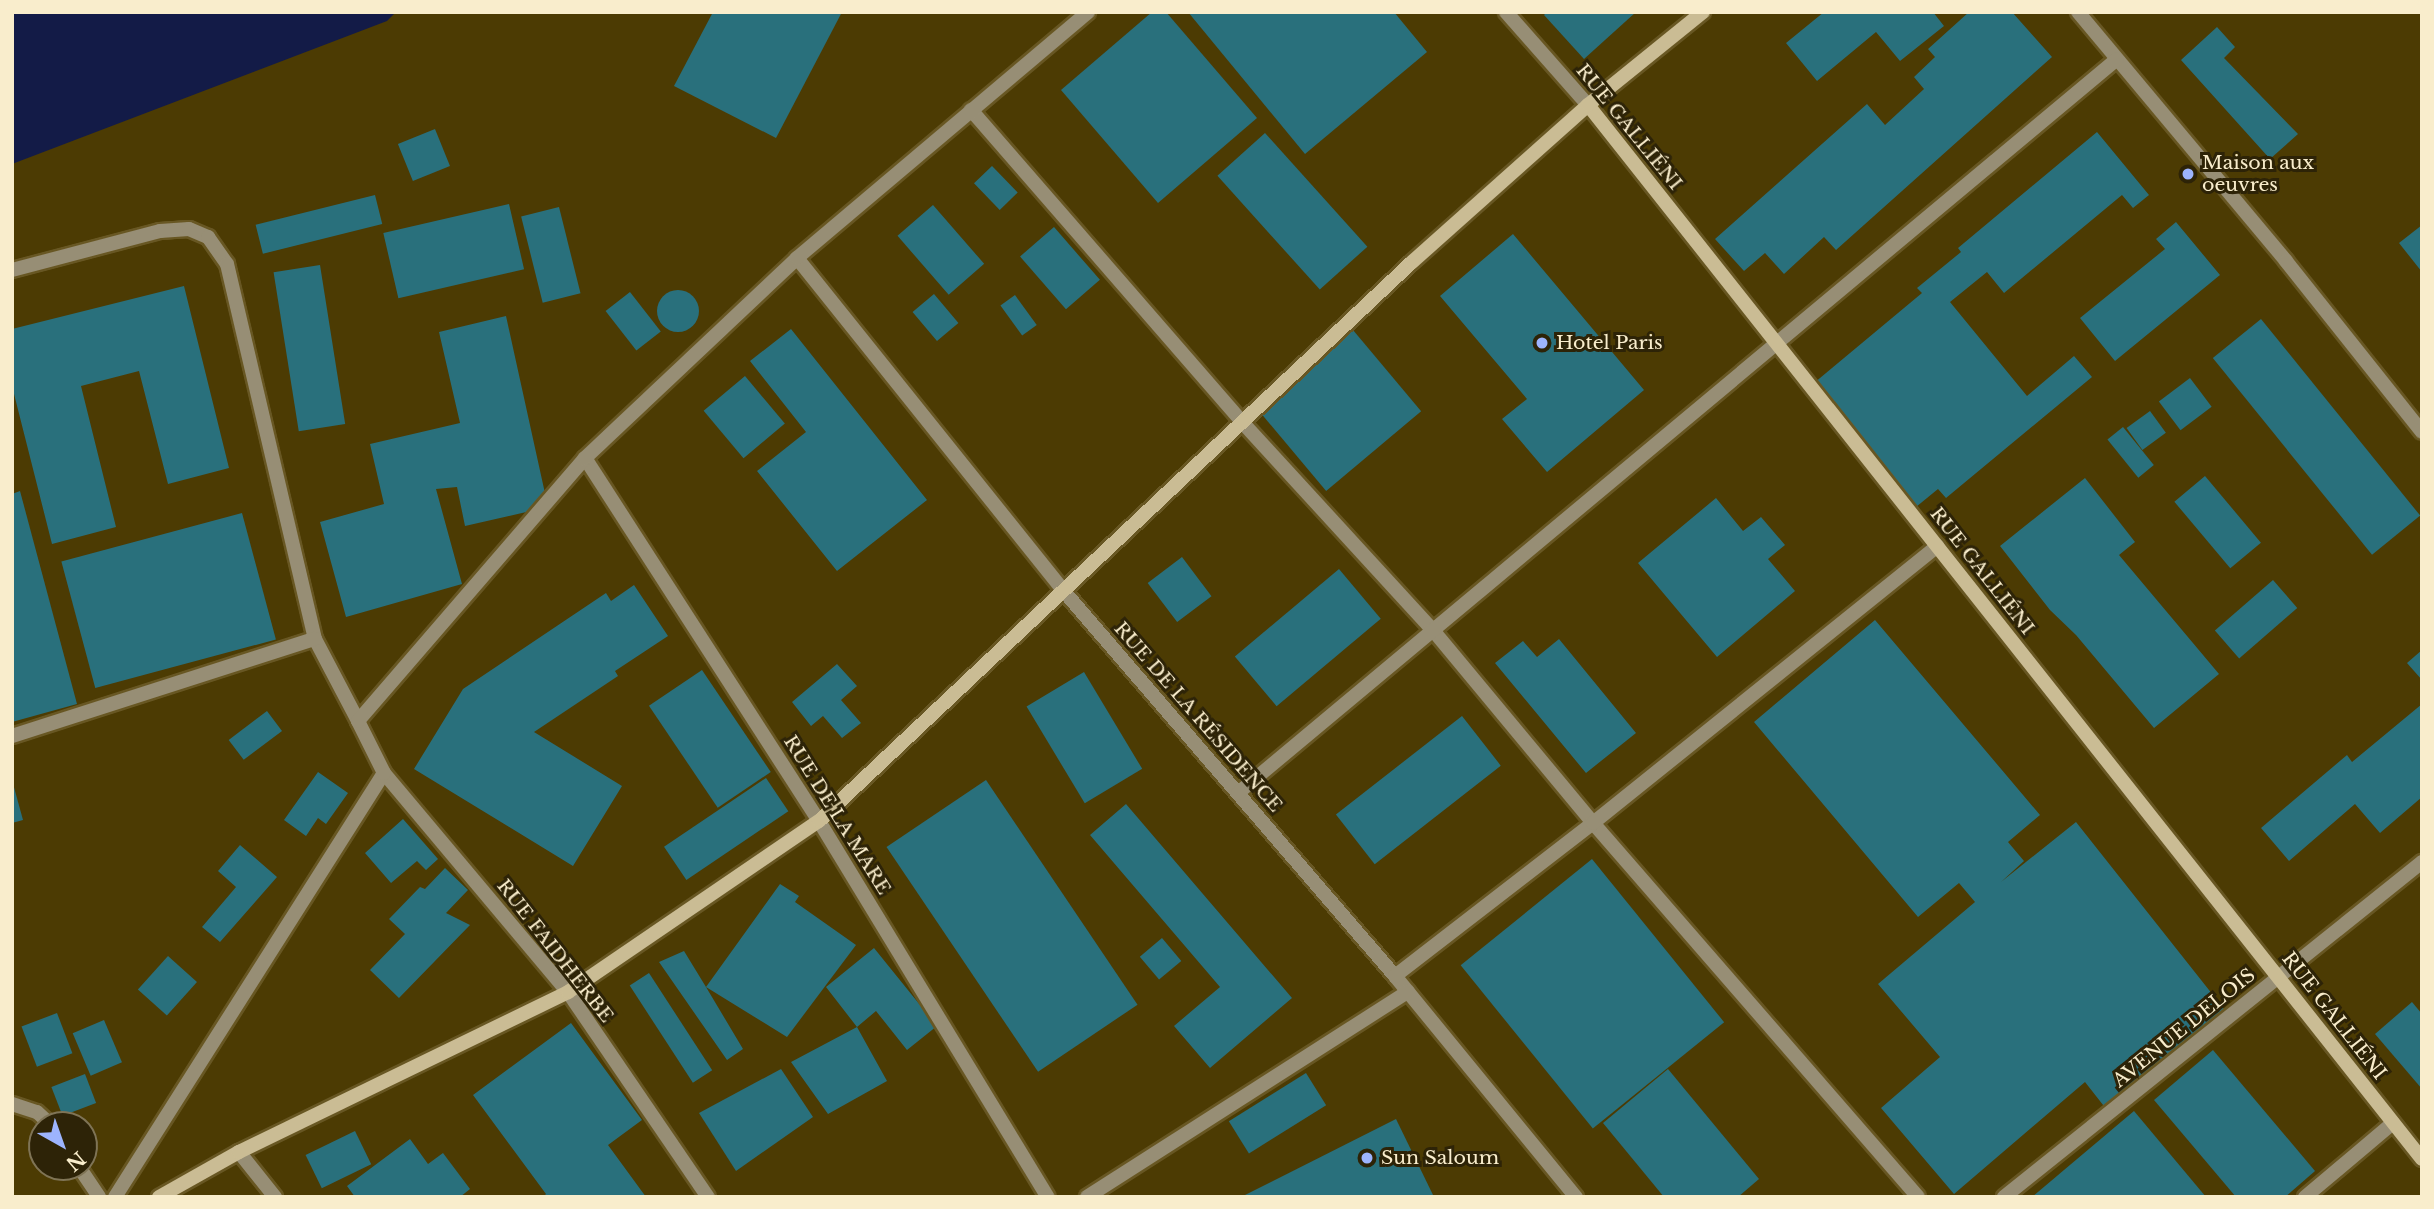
<!DOCTYPE html>
<html>
<head>
<meta charset="utf-8">
<style>
  body { margin:0 }
  #map { position:relative; width:2434px; height:1209px; overflow:hidden; background:#4c3b03; font-family:"Libre Baskerville",serif }
  div>[style] { position:absolute }
  .water>* { inset:0; background:#131b47 }
  .building>* { inset:0; background:#29707c; transform-origin:0 0 }
  .round { border-radius:50% }
  .roads { filter:drop-shadow(2px 0 #685723) drop-shadow(-2px 0 #685723) drop-shadow(0 2px #685723) drop-shadow(0 -2px #685723) }
  .street>* { height:14px; margin:-7px; padding:0 7px; transform-origin:7px; border-radius:7px; background:#978e75 }
  .secondary>* { height:14px; margin:-7px; padding:0 7px; transform-origin:7px; border-radius:7px; background:#cabc94 }
  .dots>* { width:19px; height:19px; translate:-50% -50%; box-sizing:border-box; border:4px solid #2d2307; border-radius:50% }
  span { translate:-50% -50%; white-space:nowrap; text-align:center; line-height:1.15; -webkit-text-stroke:6px #2d2307; paint-order:stroke }
  .street-label { font-size:19px; color:#f9edcc }
  .poi-label { font-size:19px; color:#f9edcc }
  .left { translate:0 -50%; text-align:left }
  .frame { position:absolute; inset:0; border:14px solid #f9edcc; pointer-events:none }
  .north { position:absolute; left:28px; top:1111px; width:70px; height:70px; box-sizing:border-box; background:#2d2307; border:2px solid #7f7456; border-radius:50%; rotate:140deg; font-size:19px; font-weight:700; line-height:28px; text-align:center; color:#f9edcc }
  .north::after { content:''; display:block; margin:auto; width:24px; height:32px; background:#9db4fd; clip-path:polygon(50% 0,100% 100%,50% 72%,0 100%) }
</style>
</head>
<body>
<div id="map">
  <div class="water">
    <div style="clip-path:polygon(12px 12px,396px 12px,387px 21px,12px 164px)"></div>
  </div>
  <div class="building">
    <div style="clip-path:polygon(713px 12px,842px 12px,776px 138px,674px 86px)"></div>
    <div style="clip-path:polygon(1152px 12px,1166px 12px,1257px 118px,1158px 203px,1061px 90px)"></div>
    <div style="clip-path:polygon(1188px 12px,1394px 12px,1427px 52px,1305px 154px)"></div>
    <div style="clip-path:polygon(1547px 12px,1636px 12px,1584px 59px,1544px 15px)"></div>
    <div style="clip-path:polygon(1824px 12px,1933px 12px,1944px 26px,1900px 61px,1876px 32px,1817px 81px,1786px 43px)"></div>
    <div style="clip-path:polygon(1969px 12px,2012px 12px,2052px 57px,1836px 250px,1824px 237px,1784px 274px,1765px 253px,1744px 271px,1715px 239px,1867px 104px,1885px 125px,1924px 89px,1914px 77px,1935px 57px,1928px 49px)"></div>
    <div style="clip-path:polygon(2217px 27px,2235px 47px,2224px 58px,2298px 134px,2270px 159px,2181px 60px)"></div>
    <div style="left:435px;top:129px;width:40px;height:40px;rotate:68deg"></div>
    <div style="clip-path:polygon(2097px 132px,2149px 195px,2133px 208px,2122px 195px,2004px 293px,1987px 272px,1950px 302px,2027px 396px,2074px 356px,2092px 377px,1946px 498px,1938px 489px,1916px 507px,1814px 383px,1922px 293px,1917px 288px,1961px 252px,1958px 248px)"></div>
    <div style="left:1265px;top:133px;width:153px;height:64px;rotate:48deg"></div>
    <div style="left:992px;top:166px;width:37px;height:25px;rotate:46deg"></div>
    <div style="left:375px;top:195px;width:30px;height:123px;rotate:76deg"></div>
    <div style="left:509px;top:204px;width:67px;height:129px;rotate:77deg"></div>
    <div style="left:933px;top:205px;width:78px;height:47px;rotate:49deg"></div>
    <div style="left:559px;top:207px;width:89px;height:39px;rotate:76deg"></div>
    <div style="clip-path:polygon(2176px 222px,2220px 275px,2115px 361px,2080px 318px,2165px 249px,2156px 239px)"></div>
    <div style="clip-path:polygon(2422px 225px,2422px 272px,2399px 243px)"></div>
    <div style="left:1054px;top:227px;width:70px;height:45px;rotate:49deg"></div>
    <div style="clip-path:polygon(1513px 234px,1644px 390px,1547px 472px,1502px 419px,1527px 399px,1440px 296px)"></div>
    <div style="left:320px;top:265px;width:161px;height:47px;rotate:81deg"></div>
    <div style="clip-path:polygon(184px 286px,229px 468px,168px 484px,139px 371px,81px 386px,116px 527px,52px 544px,12px 386px,12px 329px)"></div>
    <div class="round" style="left:657px;top:290px;width:42px;height:42px"></div>
    <div style="left:630px;top:292px;width:50px;height:31px;rotate:52deg"></div>
    <div style="left:934px;top:294px;width:38px;height:28px;rotate:50deg"></div>
    <div style="left:1015px;top:295px;width:37px;height:18px;rotate:54deg"></div>
    <div style="clip-path:polygon(506px 316px,548px 507px,465px 526px,457px 487px,436px 489px,462px 584px,346px 617px,320px 522px,384px 504px,370px 444px,460px 423px,439px 332px)"></div>
    <div style="left:2261px;top:319px;width:253px;height:62px;rotate:51deg"></div>
    <div style="clip-path:polygon(791px 329px,927px 500px,837px 571px,757px 471px,806px 432px,750px 361px)"></div>
    <div style="left:1353px;top:330px;width:106px;height:124px;rotate:50deg"></div>
    <div style="left:745px;top:376px;width:62px;height:54px;rotate:50deg"></div>
    <div style="left:2190px;top:378px;width:36px;height:39px;rotate:53deg"></div>
    <div style="left:2150px;top:411px;width:27px;height:29px;rotate:54deg"></div>
    <div style="left:2123px;top:427px;width:49px;height:20px;rotate:51deg"></div>
    <div style="left:2205px;top:476px;width:87px;height:40px;rotate:50deg"></div>
    <div style="clip-path:polygon(2085px 478px,2135px 542px,2119px 555px,2219px 674px,2154px 728px,2076px 635px,2050px 610px,2000px 546px)"></div>
    <div style="clip-path:polygon(20px 491px,77px 704px,12px 722px,12px 494px)"></div>
    <div style="clip-path:polygon(1716px 498px,1743px 531px,1761px 517px,1785px 545px,1768px 559px,1795px 591px,1717px 657px,1638px 563px)"></div>
    <div style="left:242px;top:513px;width:131px;height:187px;rotate:75deg"></div>
    <div style="left:1182px;top:557px;width:49px;height:43px;rotate:53deg"></div>
    <div style="left:1339px;top:569px;width:65px;height:136px;rotate:50deg"></div>
    <div style="left:2273px;top:580px;width:37px;height:77px;rotate:49deg"></div>
    <div style="clip-path:polygon(634px 585px,668px 636px,615px 671px,618px 676px,534px 732px,622px 786px,573px 866px,414px 769px,463px 689px,606px 593px,611px 601px)"></div>
    <div style="clip-path:polygon(1875px 620px,2040px 815px,2008px 842px,2024px 861px,2001px 882px,2076px 822px,2228px 1014px,2107px 1110px,2085px 1082px,1954px 1194px,1881px 1108px,1940px 1057px,1878px 984px,1975px 902px,1959px 883px,1918px 917px,1754px 722px)"></div>
    <div style="clip-path:polygon(1559px 639px,1636px 733px,1586px 773px,1495px 663px,1523px 641px,1537px 657px)"></div>
    <div style="clip-path:polygon(2422px 650px,2422px 680px,2407px 663px)"></div>
    <div style="clip-path:polygon(837px 664px,857px 686px,841px 700px,861px 723px,842px 738px,823px 716px,811px 726px,792px 702px)"></div>
    <div style="left:702px;top:670px;width:123px;height:64px;rotate:56deg"></div>
    <div style="left:1084px;top:672px;width:113px;height:67px;rotate:59deg"></div>
    <div style="clip-path:polygon(2422px 704px,2422px 797px,2380px 833px,2355px 804px,2289px 861px,2261px 828px,2347px 755px,2352px 762px)"></div>
    <div style="left:267px;top:711px;width:25px;height:48px;rotate:53deg"></div>
    <div style="left:1462px;top:716px;width:63px;height:160px;rotate:52deg"></div>
    <div style="clip-path:polygon(318px 772px,348px 793px,326px 824px,318px 818px,306px 836px,284px 820px)"></div>
    <div style="left:766px;top:778px;width:40px;height:123px;rotate:56deg"></div>
    <div style="clip-path:polygon(12px 780px,23px 820px,12px 823px)"></div>
    <div style="left:986px;top:780px;width:271px;height:120px;rotate:56deg"></div>
    <div style="clip-path:polygon(1126px 804px,1292px 998px,1210px 1068px,1174px 1026px,1220px 987px,1090px 835px)"></div>
    <div style="clip-path:polygon(403px 819px,438px 859px,426px 870px,417px 861px,391px 883px,365px 853px)"></div>
    <div style="clip-path:polygon(240px 845px,277px 877px,220px 942px,202px 927px,236px 887px,218px 871px)"></div>
    <div style="left:1592px;top:859px;width:210px;height:169px;rotate:51deg"></div>
    <div style="clip-path:polygon(445px 868px,468px 890px,446px 913px,470px 925px,399px 998px,370px 970px,405px 934px,389px 919px,420px 887px,425px 889px)"></div>
    <div style="clip-path:polygon(780px 884px,799px 896px,795px 902px,856px 945px,787px 1037px,706px 987px,743px 1049px,727px 1060px,659px 962px,684px 951px,706px 987px)"></div>
    <div style="left:1162px;top:938px;width:30px;height:29px;rotate:50deg"></div>
    <div style="clip-path:polygon(874px 948px,937px 1026px,907px 1050px,876px 1011px,857px 1027px,887px 1081px,828px 1114px,791px 1062px,857px 1027px,826px 987px)"></div>
    <div style="left:168px;top:956px;width:39px;height:45px;rotate:42deg"></div>
    <div style="left:649px;top:973px;width:116px;height:23px;rotate:57deg"></div>
    <div style="clip-path:polygon(2412px 1002px,2422px 1014px,2422px 1089px,2375px 1034px)"></div>
    <div style="left:57px;top:1013px;width:43px;height:38px;rotate:69deg"></div>
    <div style="left:104px;top:1020px;width:46px;height:34px;rotate:67deg"></div>
    <div style="clip-path:polygon(571px 1023px,642px 1120px,608px 1145px,646px 1197px,543px 1197px,546px 1194px,473px 1095px)"></div>
    <div style="clip-path:polygon(2213px 1050px,2315px 1171px,2285px 1197px,2236px 1197px,2154px 1100px)"></div>
    <div style="clip-path:polygon(781px 1069px,813px 1117px,736px 1171px,699px 1113px)"></div>
    <div style="clip-path:polygon(1668px 1069px,1759px 1179px,1738px 1197px,1664px 1197px,1603px 1123px)"></div>
    <div style="left:1306px;top:1073px;width:38px;height:91px;rotate:58deg"></div>
    <div style="left:85px;top:1074px;width:31px;height:36px;rotate:69deg"></div>
    <div style="clip-path:polygon(2134px 1111px,2206px 1197px,2032px 1197px)"></div>
    <div style="clip-path:polygon(1396px 1119px,1434px 1197px,1241px 1197px)"></div>
    <div style="left:355px;top:1131px;width:37px;height:55px;rotate:64deg"></div>
    <div style="clip-path:polygon(410px 1139px,428px 1164px,443px 1153px,470px 1189px,460px 1197px,355px 1197px,347px 1186px)"></div>
  </div>
  <div class="roads">
    <div class="street">
      <div style="left:1506px;top:12px;width:124px;rotate:48.6deg"></div>
      <div style="left:2078px;top:12px;width:324px;rotate:50.1deg"></div>
      <div style="left:2286px;top:261px;width:218px;rotate:51.5deg"></div>
      <div style="left:971px;top:110px;width:413px;rotate:49deg"></div>
      <div style="left:1242px;top:422px;width:281px;rotate:47.5deg"></div>
      <div style="left:1432px;top:629px;width:252px;rotate:50.3deg"></div>
      <div style="left:1593px;top:823px;width:495px;rotate:49deg"></div>
      <div style="left:797px;top:258px;width:424px;rotate:51.3deg"></div>
      <div style="left:1062px;top:589px;width:511px;rotate:49.29deg"></div>
      <div style="left:1395px;top:976px;width:286px;rotate:50.7deg"></div>
      <div style="left:12px;top:270px;width:153px;rotate:-14.8deg"></div>
      <div style="left:160px;top:231px;width:29px;rotate:-4deg"></div>
      <div style="left:189px;top:229px;width:21px;rotate:23deg"></div>
      <div style="left:208px;top:237px;width:33px;rotate:55deg"></div>
      <div style="left:227px;top:264px;width:385px;rotate:76.8deg"></div>
      <div style="left:315px;top:639px;width:93px;rotate:62.3deg"></div>
      <div style="left:585px;top:458px;width:432px;rotate:57.2deg"></div>
      <div style="left:819px;top:821px;width:440px;rotate:58.7deg"></div>
      <div style="left:12px;top:736px;width:318px;rotate:-17.8deg"></div>
      <div style="left:384px;top:773px;width:286px;rotate:50deg"></div>
      <div style="left:568px;top:992px;width:248px;rotate:55.7deg"></div>
      <div style="left:1238px;top:793px;width:1145px;rotate:-39.86deg"></div>
      <div style="left:1395px;top:976px;width:250px;rotate:-37.7deg"></div>
      <div style="left:1593px;top:823px;width:442px;rotate:-38.8deg"></div>
      <div style="left:12px;top:1104px;width:26px;rotate:18deg"></div>
      <div style="left:37px;top:1112px;width:19px;rotate:43deg"></div>
      <div style="left:239px;top:1152px;width:58px;rotate:51.3deg"></div>
      <div style="left:79px;top:1167px;width:36px;rotate:56deg"></div>
      <div style="left:115px;top:1197px;width:502px;rotate:-57.61deg"></div>
      <div style="left:384px;top:773px;width:58px;rotate:-116.6deg"></div>
      <div style="left:358px;top:721px;width:347px;rotate:-49.2deg"></div>
      <div style="left:585px;top:458px;width:291px;rotate:-43.3deg"></div>
      <div style="left:797px;top:258px;width:381px;rotate:-40.2deg"></div>
      <div style="left:1087px;top:1197px;width:381px;rotate:-32.6deg"></div>
      <div style="left:2004px;top:1197px;width:536px;rotate:-38.71deg"></div>
      <div style="left:2305px;top:1197px;width:115px;rotate:-40.1deg"></div>
    </div>
    <div class="secondary">
      <div style="left:1588px;top:105px;width:1344px;rotate:51.65deg"></div>
      <div style="left:159px;top:1197px;width:92px;rotate:-29.4deg"></div>
      <div style="left:239px;top:1152px;width:366px;rotate:-25.9deg"></div>
      <div style="left:568px;top:992px;width:304px;rotate:-34.3deg"></div>
      <div style="left:819px;top:821px;width:815px;rotate:-43.31deg"></div>
      <div style="left:1412px;top:262px;width:236px;rotate:-41.7deg"></div>
      <div style="left:1588px;top:105px;width:148px;rotate:-39deg"></div>
    </div>
  </div>
  <div class="dots">
    <div style="left:2188px;top:174px;background:#9db4fd"></div>
    <div style="left:1542px;top:343px;background:#9db4fd"></div>
    <div style="left:1367px;top:1158px;background:#9db4fd"></div>
  </div>
  <div class="street-label">
    <span style="left:1629px;top:127px;rotate:51deg">RUE GALLIÉNI</span>
    <span style="left:1982px;top:571px;rotate:52deg">RUE GALLIÉNI</span>
    <span style="left:1198px;top:717px;rotate:49deg">RUE DE LA RÉSIDENCE</span>
    <span style="left:837px;top:815px;rotate:58deg">RUE DE LA MARE</span>
    <span style="left:555px;top:951px;rotate:52deg">RUE FAIDHERBE</span>
    <span style="left:2334px;top:1016px;rotate:52deg">RUE GALLIÉNI</span>
    <span style="left:2184px;top:1028px;rotate:-39deg">AVENUE DELOIS</span>
  </div>
  <div class="poi-label">
    <span class="left" style="left:2202px;top:174px">Maison aux<br>oeuvres</span>
    <span class="left" style="left:1556px;top:343px">Hotel Paris</span>
    <span class="left" style="left:1381px;top:1158px">Sun Saloum</span>
  </div>
  <div class="frame"></div>
  <div class="north">N</div>
</div>
</body>
</html>
